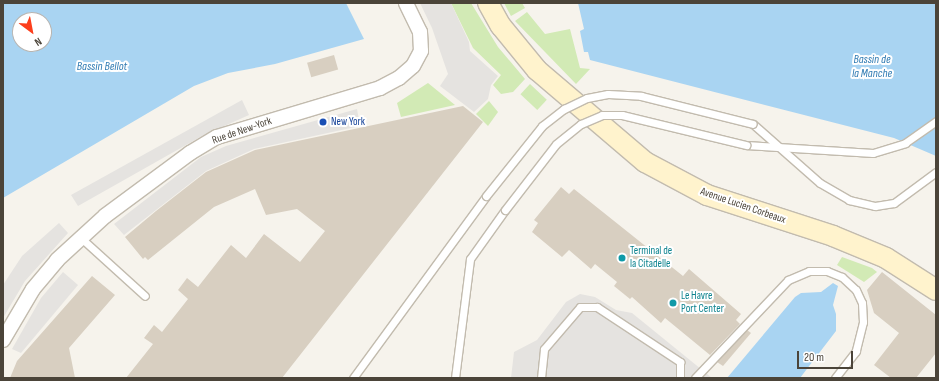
<!DOCTYPE html>
<html>
<head>
<meta charset="utf-8">
<style>
  body { margin:0 }
  #map { position:relative; width:939px; height:381px; overflow:hidden; background:#f6f3ec; font-family:"Sofia Sans Condensed",sans-serif }
  div>[style] { position:absolute }
  .green>* { inset:0; background:#d2eab5; transform-origin:0 0 }
  .parking>* { inset:0; background:#e5e3e0 }
  .water>* { inset:0; background:#a9d4f2 }
  .building>* { inset:0; background:#d8cfc1; transform-origin:0 0 }
  .roads { filter:drop-shadow(1px 0 #c2bbae) drop-shadow(-1px 0 #c2bbae) drop-shadow(0 1px #c2bbae) drop-shadow(0 -1px #c2bbae) }
  .lane>* { height:7px; margin:-3.5px; padding:0 3.5px; transform-origin:3.5px; border-radius:3.5px; background:#fff }
  .street>* { height:14px; margin:-7px; padding:0 7px; transform-origin:7px; border-radius:7px; background:#fff }
  .secondary>* { height:20px; margin:-10px; padding:0 10px; transform-origin:10px; border-radius:10px; background:#fff3cd }
  .bridges { filter:drop-shadow(1px 0 #c2bbae) drop-shadow(-1px 0 #c2bbae) drop-shadow(0 1px #c2bbae) drop-shadow(0 -1px #c2bbae) }
  .lane-bridge>* { height:7px; margin:-3.5px; padding:0 3.5px; transform-origin:3.5px; border-radius:3.5px; background:#fff }
  .dots>* { width:11px; height:11px; translate:-50% -50%; box-sizing:border-box; border:2px solid #fff; border-radius:50% }
  span { translate:-50% -50%; white-space:nowrap; text-align:center; line-height:1.15; -webkit-text-stroke:4px #fff; paint-order:stroke }
  .transit-label { font-size:11px; color:#164399 }
  .left { translate:0 -50%; text-align:left }
  .street-label { font-size:11px; color:#4b4439 }
  .culture-label { font-size:11px; color:#0d838f }
  .water-label { font-size:12px; color:#2e7ab2; font-style:italic }
  .frame { position:absolute; inset:0; border:4px solid #4b4439; pointer-events:none }
  .north { position:absolute; left:12px; top:12px; width:40px; height:40px; box-sizing:border-box; background:#fff; border:1px solid #b7b4b0; border-radius:50%; rotate:148deg; font-size:11px; font-weight:700; line-height:16px; text-align:center; color:#4b4439 }
  .north::after { content:''; display:block; margin:auto; width:14px; height:18px; background:#fc3f1d; clip-path:polygon(50% 0,100% 100%,50% 72%,0 100%) }
  .scale { position:absolute; left:797px; top:351px; width:56px; height:18px; box-sizing:border-box; border:2px solid #4b4439; border-top:0; padding-left:5px; font-size:12px; line-height:14px; white-space:nowrap; color:#4b4439; -webkit-text-stroke:3px #fff; paint-order:stroke }
</style>
</head>
<body>
<div id="map">
  <div class="green">
    <div style="clip-path:polygon(451px 3px,471px 3px,498px 47px,525px 79px,513px 92px,501px 94px,493px 85px,501px 75px,473px 48px)"></div>
    <div style="clip-path:polygon(504px 3px,522px 3px,525px 8px,511px 16px)"></div>
    <div style="clip-path:polygon(527px 12px,545px 34px,570px 29px,580px 68px,590px 69px,576px 84px,515px 21px)"></div>
    <div style="clip-path:polygon(428px 83px,455px 105px,401px 117px,397px 103px)"></div>
    <div style="left:530px;top:84px;width:23px;height:14px;rotate:43deg"></div>
    <div style="clip-path:polygon(489px 101px,498px 112px,488px 126px,476px 114px)"></div>
    <div style="clip-path:polygon(842px 257px,872px 268px,877px 272px,864px 282px,837px 265px)"></div>
  </div>
  <div class="parking">
    <div style="clip-path:polygon(420px 3px,451px 3px,469px 42px,470px 51px,498px 76px,491px 85px,488px 99px,474px 112px,440px 86px,448px 74px,432px 28px)"></div>
    <div style="clip-path:polygon(242px 100px,249px 115px,202px 136px,78px 206px,71px 195px)"></div>
    <div style="clip-path:polygon(357px 109px,360px 126px,254px 149px,206px 171px,124px 235px,114px 224px,201px 157px,226px 146px)"></div>
    <div style="clip-path:polygon(59px 223px,68px 233px,25px 281px,3px 318px,3px 285px,22px 256px)"></div>
    <div style="clip-path:polygon(63px 272px,78px 285px,21px 353px,12px 349px,41px 298px)"></div>
    <div style="clip-path:polygon(580px 294px,595px 297px,616px 310px,632px 313px,712px 378px,511px 378px,514px 352px,537px 340px,566px 302px)"></div>
  </div>
  <div class="water">
    <div style="clip-path:polygon(evenodd,3px 3px,346px 3px,364px 39px,275px 64px,228px 73px,194px 86px,3px 198px,3px 3px,20px 20px,44px 20px,44px 44px,20px 44px,20px 20px)"></div>
    <div style="clip-path:polygon(578px 3px,936px 3px,936px 156px,894px 138px,590px 60px,588px 52px,584px 52px,580px 31px,584px 29px)"></div>
    <div style="clip-path:polygon(833px 283px,838px 286px,833px 305px,836px 314px,836px 331px,800px 378px,727px 378px,795px 297px,801px 293px,821px 292px)"></div>
  </div>
  <div class="building">
    <div style="left:334px;top:55px;width:15px;height:28px;rotate:74deg"></div>
    <div style="clip-path:polygon(463px 106px,483px 122px,282px 378px,126px 378px,153px 344px,144px 338px,154px 325px,162px 332px,188px 299px,178px 290px,187px 278px,198px 287px,231px 245px,246px 258px,264px 234px,300px 262px,325px 231px,297px 209px,266px 215px,255px 189px,214px 207px,148px 260px,145px 257px,143px 259px,125px 237px,156px 211px,206px 172px,255px 150px)"></div>
    <div style="clip-path:polygon(561px 187px,569px 194px,574px 189px,683px 276px,689px 269px,741px 314px,736px 320px,740px 324px,710px 355px,665px 318px,661px 323px,632px 297px,630px 299px,614px 286px,617px 282px,595px 264px,591px 269px,569px 250px,562px 257px,532px 232px,538px 223px,534px 220px)"></div>
    <div style="clip-path:polygon(882px 272px,936px 315px,936px 353px,916px 378px,891px 378px,874px 365px,899px 333px,874px 313px,867px 290px)"></div>
    <div style="clip-path:polygon(92px 276px,115px 295px,69px 348px,75px 378px,10px 378px,17px 361px)"></div>
    <div style="clip-path:polygon(747px 330px,751px 333px,723px 366px,717px 362px)"></div>
  </div>
  <div class="roads">
    <div class="lane">
      <div style="left:753px;top:124px;width:89px;rotate:41.4deg"></div>
      <div style="left:820px;top:183px;width:34px;rotate:30deg"></div>
      <div style="left:849px;top:200px;width:27px;rotate:13deg"></div>
      <div style="left:875px;top:206px;width:19px;rotate:-9deg"></div>
      <div style="left:894px;top:203px;width:52px;rotate:-36.4deg"></div>
      <div style="left:746px;top:145px;width:127px;rotate:3.6deg"></div>
      <div style="left:873px;top:153px;width:34px;rotate:-17deg"></div>
      <div style="left:905px;top:143px;width:38px;rotate:-35deg"></div>
      <div style="left:81px;top:238px;width:86px;rotate:42.2deg"></div>
      <div style="left:353px;top:378px;width:225px;rotate:-53.8deg"></div>
      <div style="left:455px;top:378px;width:120px;rotate:-82.8deg"></div>
      <div style="left:470px;top:259px;width:60px;rotate:-54.5deg"></div>
      <div style="left:541px;top:378px;width:29px;rotate:-84deg"></div>
      <div style="left:544px;top:349px;width:55px;rotate:-49.4deg"></div>
      <div style="left:580px;top:307px;width:17px"></div>
      <div style="left:597px;top:307px;width:100px;rotate:33.5deg"></div>
      <div style="left:680px;top:362px;width:16px;rotate:90deg"></div>
      <div style="left:695px;top:378px;width:135px;rotate:-46.5deg"></div>
      <div style="left:788px;top:280px;width:23px;rotate:-23deg"></div>
      <div style="left:809px;top:271px;width:18px"></div>
      <div style="left:827px;top:271px;width:16px;rotate:22deg"></div>
      <div style="left:842px;top:277px;width:19px;rotate:43deg"></div>
      <div style="left:856px;top:290px;width:14px;rotate:65deg"></div>
      <div style="left:862px;top:303px;width:19px;rotate:87deg"></div>
      <div style="left:863px;top:322px;width:30px;rotate:104deg"></div>
      <div style="left:856px;top:351px;width:34px;rotate:128deg"></div>
    </div>
    <div class="street">
      <div style="left:3px;top:340px;width:59px;rotate:-59.5deg"></div>
      <div style="left:33px;top:289px;width:38px;rotate:-50deg"></div>
      <div style="left:57px;top:260px;width:65px;rotate:-42.5deg"></div>
      <div style="left:105px;top:216px;width:106px;rotate:-36.5deg"></div>
      <div style="left:190px;top:153px;width:31px;rotate:-31deg"></div>
      <div style="left:217px;top:137px;width:170px;rotate:-16.7deg"></div>
      <div style="left:380px;top:88px;width:21px;rotate:-28deg"></div>
      <div style="left:399px;top:78px;width:18px;rotate:-41deg"></div>
      <div style="left:413px;top:66px;width:17px;rotate:-62deg"></div>
      <div style="left:421px;top:51px;width:19px;rotate:-93deg"></div>
      <div style="left:420px;top:32px;width:32px;rotate:-116deg"></div>
    </div>
    <div class="secondary">
      <div style="left:488px;top:3px;width:26px;rotate:61deg"></div>
      <div style="left:501px;top:26px;width:57px;rotate:50.7deg"></div>
      <div style="left:537px;top:70px;width:142px;rotate:40.4deg"></div>
      <div style="left:645px;top:162px;width:70px;rotate:28deg"></div>
      <div style="left:707px;top:195px;width:133px;rotate:18deg"></div>
      <div style="left:833px;top:236px;width:57px;rotate:22.5deg"></div>
      <div style="left:886px;top:258px;width:59px;rotate:32.6deg"></div>
    </div>
  </div>
  <div class="bridges">
    <div class="lane-bridge">
      <div style="left:486px;top:196px;width:90px;rotate:-51.3deg"></div>
      <div style="left:542px;top:126px;width:28px;rotate:-38deg"></div>
      <div style="left:564px;top:109px;width:25px;rotate:-26deg"></div>
      <div style="left:587px;top:98px;width:21px;rotate:-11deg"></div>
      <div style="left:608px;top:94px;width:33px;rotate:3deg"></div>
      <div style="left:641px;top:96px;width:115px;rotate:14deg"></div>
      <div style="left:505px;top:210px;width:83px;rotate:-52.3deg"></div>
      <div style="left:556px;top:144px;width:32px;rotate:-39deg"></div>
      <div style="left:581px;top:124px;width:23px;rotate:-23deg"></div>
      <div style="left:602px;top:115px;width:20px"></div>
      <div style="left:622px;top:115px;width:128px;rotate:13.6deg"></div>
    </div>
  </div>
  <div class="dots">
    <div style="left:323px;top:122px;background:#1a4fb4"></div>
    <div style="left:622px;top:258px;background:#0f9aa8"></div>
    <div style="left:673px;top:303px;background:#0f9aa8"></div>
  </div>
  <div class="transit-label">
    <span class="left" style="left:331px;top:122px">New York</span>
  </div>
  <div class="street-label">
    <span style="left:242px;top:131px;rotate:-19deg">Rue de New-York</span>
    <span style="left:743px;top:206px;rotate:19deg">Avenue Lucien Corbeaux</span>
  </div>
  <div class="culture-label">
    <span class="left" style="left:630px;top:258px">Terminal de<br>la Citadelle</span>
    <span class="left" style="left:681px;top:303px">Le Havre<br>Port Center</span>
  </div>
  <div class="water-label">
    <span style="left:872px;top:67px">Bassin de<br>la Manche</span>
    <span style="left:102px;top:67px">Bassin Bellot</span>
  </div>
  <div class="frame"></div>
  <div class="north">N</div>
  <div class="scale">20 m</div>
</div>
</body>
</html>
